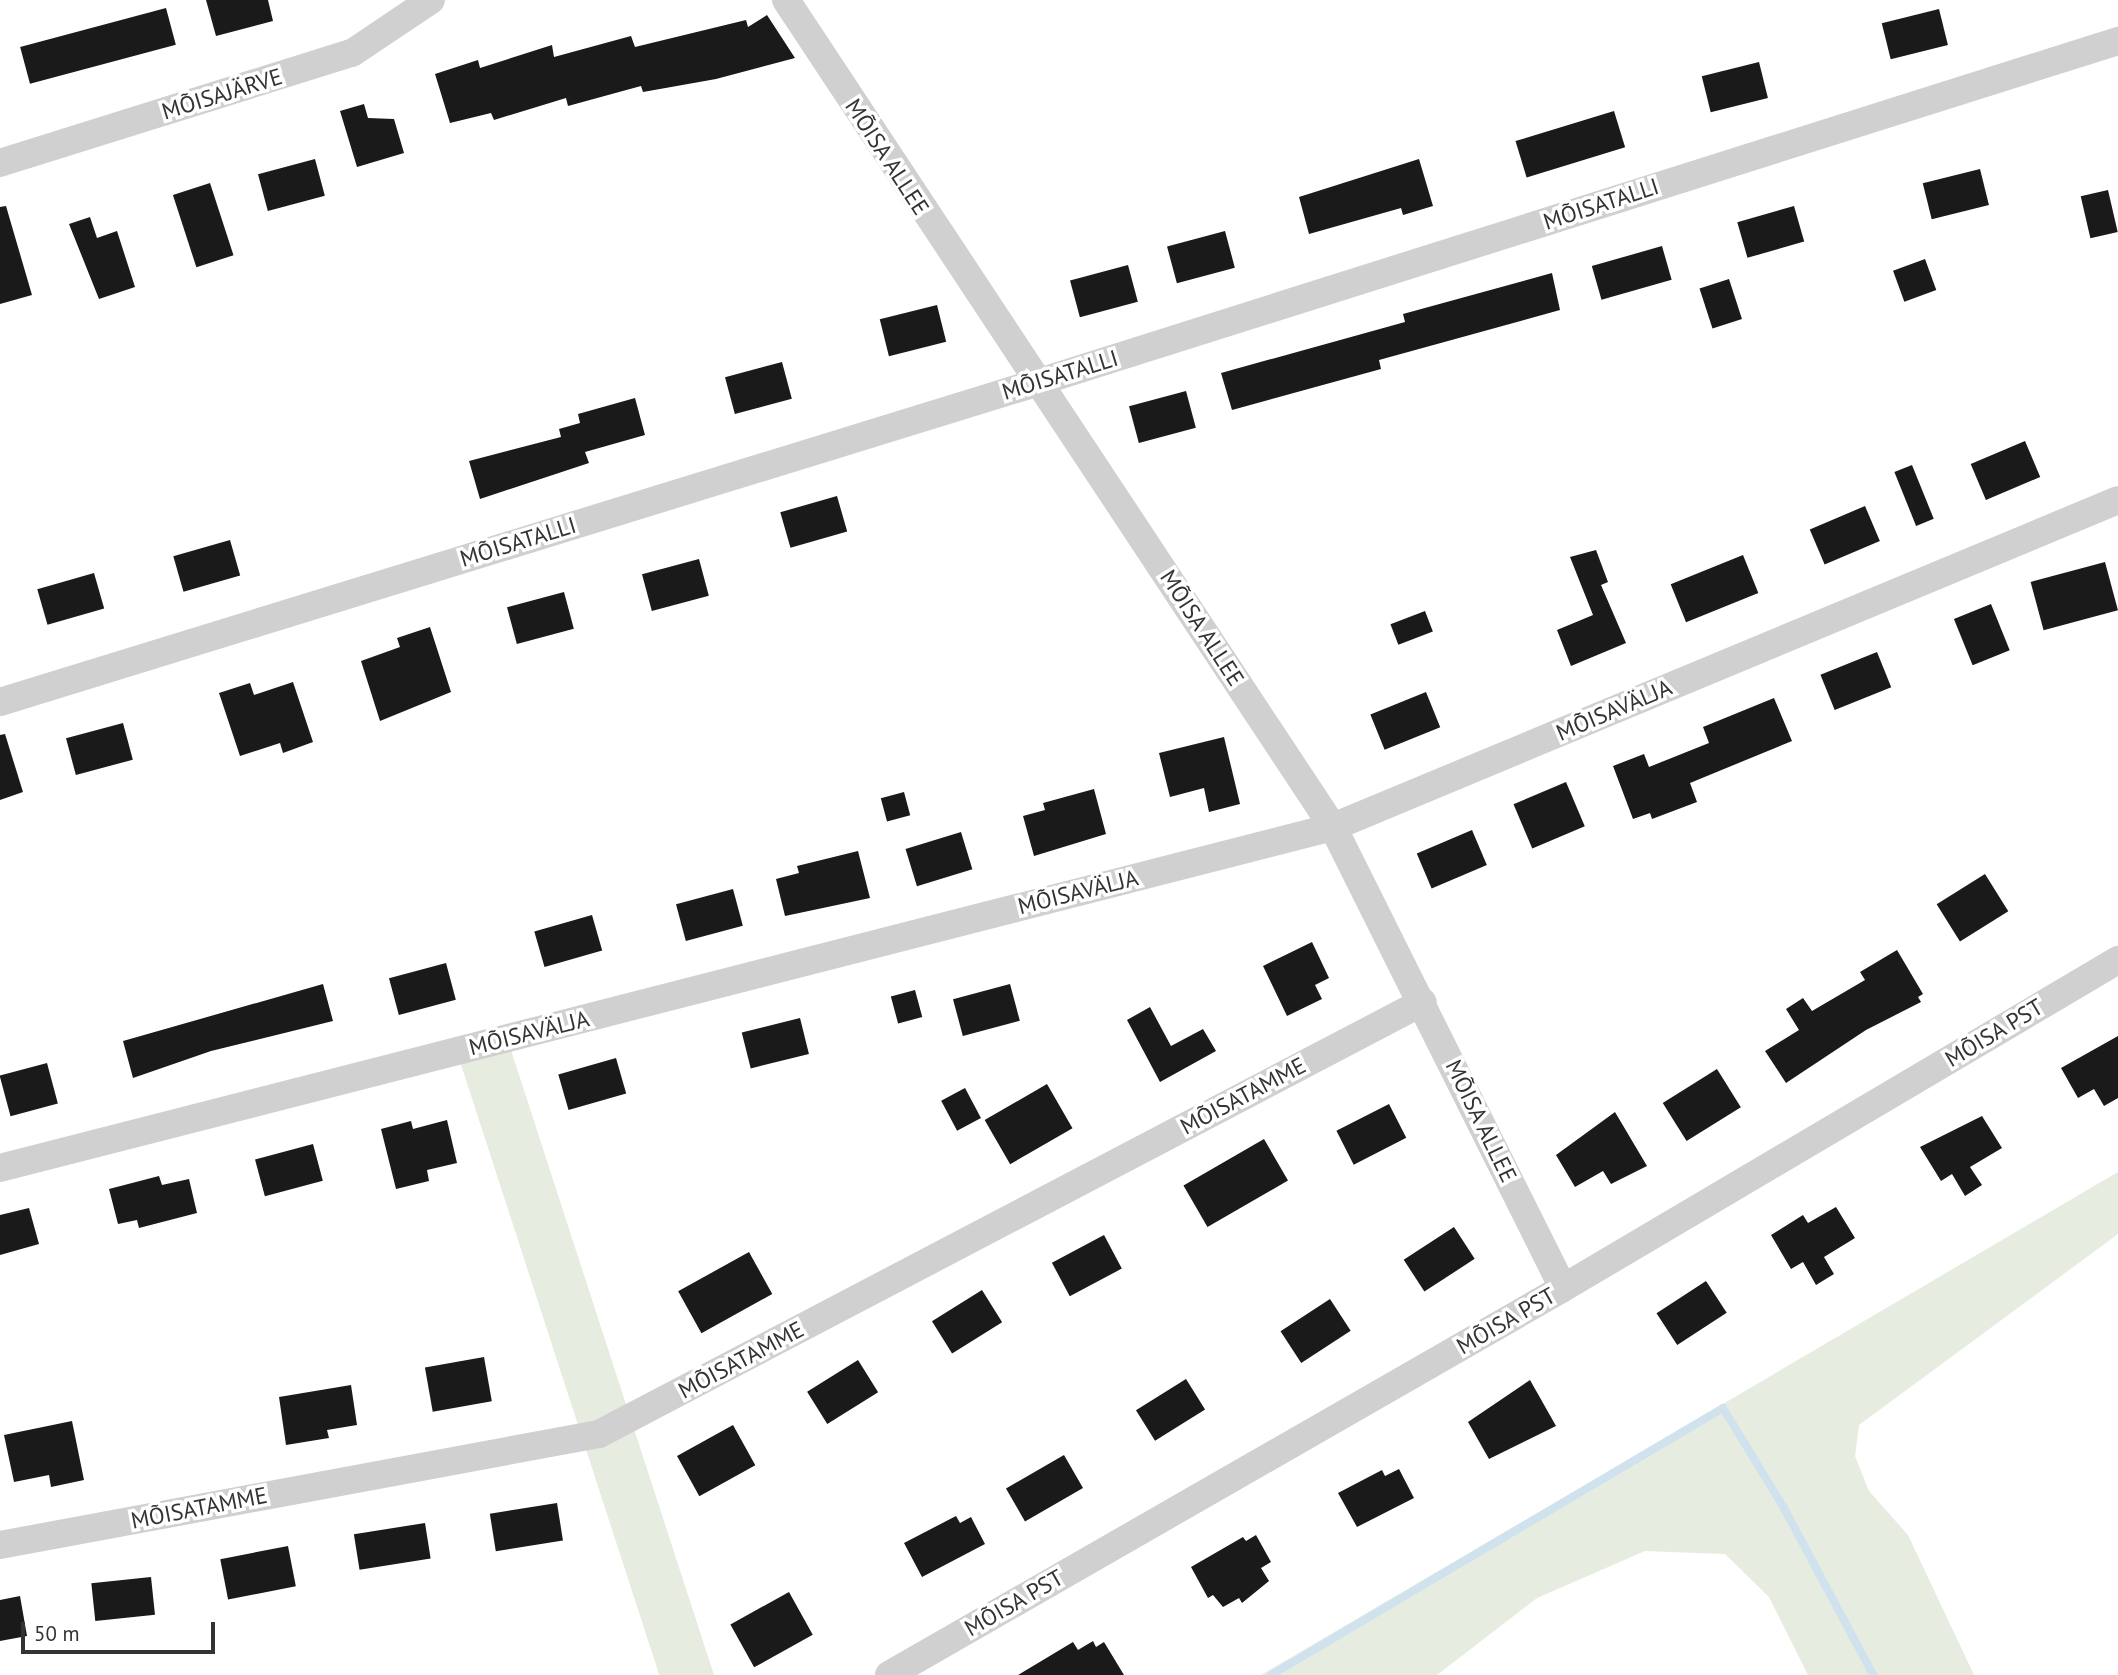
<!DOCTYPE html>
<html>
<head>
<meta charset="utf-8">
<style>
  body { margin:0 }
  #map { position:relative; width:2118px; height:1675px; overflow:hidden; background:#fff; font-family:"PT Sans",sans-serif }
  div>[style] { position:absolute }
  .green>* { inset:0; background:#e6ecdf; transform-origin:0 0 }
  .stream>* { height:8px; margin:-4px; padding:0 4px; transform-origin:4px; border-radius:4px; background:#cfe2ee }
  .building>* { inset:0; background:#1a1a1a; transform-origin:0 0 }
  .minor>* { height:28px; margin:-14px; padding:0 14px; transform-origin:14px; border-radius:14px; background:#d0d0d0 }
  span { translate:-50% -50%; white-space:nowrap; text-align:center; line-height:1.15; -webkit-text-stroke:7px #fff; paint-order:stroke }
  .street-label { font-size:23px; color:#333 }
  .scale { position:absolute; left:21px; top:1622px; width:194px; height:32px; box-sizing:border-box; border:4px solid #333; border-top:0; padding-left:9px; font-size:21px; line-height:24px; white-space:nowrap; color:#333; -webkit-text-stroke:5px #fff; paint-order:stroke }
</style>
</head>
<body>
<div id="map">
  <div class="green">
    <div style="left:507px;top:1038px;width:670px;height:52px;rotate:72deg"></div>
    <div style="clip-path:polygon(2118px 1172px,2118px 1234px,1859px 1425px,1855px 1456px,1869px 1491px,1908px 1535px,1974px 1675px,1808px 1675px,1769px 1597px,1725px 1554px,1645px 1551px,1537px 1598px,1437px 1675px,1261px 1675px)"></div>
  </div>
  <div class="stream">
    <div style="left:1271px;top:1675px;width:525px;rotate:-30.57deg"></div>
    <div style="left:1723px;top:1408px;width:117px;rotate:58.6deg"></div>
    <div style="left:1784px;top:1508px;width:189px;rotate:61.9deg"></div>
  </div>
  <div class="building">
    <div style="clip-path:polygon(206px 0,268px 0,273px 21px,216px 36px)"></div>
    <div style="left:166px;top:8px;width:38px;height:151px;rotate:75deg"></div>
    <div style="left:1939px;top:9px;width:37px;height:59px;rotate:76deg"></div>
    <div style="clip-path:polygon(767px 15px,795px 58px,716px 79px,643px 92px,641px 86px,568px 106px,566px 98px,494px 120px,491px 113px,450px 123px,435px 74px,478px 60px,480px 68px,552px 45px,554px 57px,631px 36px,635px 47px,746px 20px,748px 27px)"></div>
    <div style="left:1759px;top:62px;width:37px;height:59px;rotate:76deg"></div>
    <div style="clip-path:polygon(364px 104px,368px 118px,394px 119px,404px 153px,357px 167px,340px 111px)"></div>
    <div style="left:1614px;top:111px;width:38px;height:103px;rotate:73deg"></div>
    <div style="left:315px;top:159px;width:38px;height:59px;rotate:75deg"></div>
    <div style="clip-path:polygon(1419px 159px,1433px 206px,1403px 215px,1401px 208px,1309px 234px,1299px 197px)"></div>
    <div style="left:1980px;top:169px;width:37px;height:59px;rotate:76deg"></div>
    <div style="left:210px;top:183px;width:76px;height:39px;rotate:72deg"></div>
    <div style="left:2108px;top:190px;width:43px;height:28px;rotate:77deg"></div>
    <div style="clip-path:polygon(6px 206px,32px 295px,0 304px,0 207px)"></div>
    <div style="left:1794px;top:206px;width:37px;height:59px;rotate:74deg"></div>
    <div style="clip-path:polygon(90px 217px,97px 238px,117px 231px,135px 287px,99px 299px,69px 224px)"></div>
    <div style="left:1225px;top:231px;width:38px;height:60px;rotate:75deg"></div>
    <div style="left:1662px;top:246px;width:35px;height:73px;rotate:74deg"></div>
    <div style="left:1925px;top:259px;width:33px;height:34px;rotate:70deg"></div>
    <div style="left:1128px;top:265px;width:38px;height:60px;rotate:75deg"></div>
    <div style="clip-path:polygon(1552px 273px,1560px 310px,1379px 360px,1381px 369px,1232px 410px,1221px 373px,1405px 322px,1403px 314px)"></div>
    <div style="left:1729px;top:279px;width:42px;height:31px;rotate:72deg"></div>
    <div style="left:937px;top:305px;width:38px;height:59px;rotate:76deg"></div>
    <div style="left:782px;top:362px;width:38px;height:59px;rotate:75deg"></div>
    <div style="left:1186px;top:391px;width:38px;height:59px;rotate:75deg"></div>
    <div style="clip-path:polygon(635px 398px,645px 435px,585px 452px,589px 463px,480px 499px,469px 461px,561px 437px,559px 429px,580px 423px,578px 414px)"></div>
    <div style="left:2025px;top:441px;width:39px;height:59px;rotate:67deg"></div>
    <div style="left:1912px;top:465px;width:58px;height:19px;rotate:68deg"></div>
    <div style="left:837px;top:496px;width:37px;height:59px;rotate:74deg"></div>
    <div style="left:1865px;top:506px;width:38px;height:60px;rotate:67deg"></div>
    <div style="left:230px;top:540px;width:37px;height:59px;rotate:74deg"></div>
    <div style="clip-path:polygon(1596px 550px,1608px 582px,1601px 585px,1626px 643px,1571px 666px,1557px 630px,1593px 615px,1570px 557px)"></div>
    <div style="left:1743px;top:555px;width:41px;height:78px;rotate:68deg"></div>
    <div style="left:699px;top:559px;width:38px;height:59px;rotate:75deg"></div>
    <div style="left:2105px;top:562px;width:50px;height:77px;rotate:75deg"></div>
    <div style="left:94px;top:573px;width:37px;height:59px;rotate:74deg"></div>
    <div style="left:564px;top:592px;width:38px;height:59px;rotate:75deg"></div>
    <div style="left:1991px;top:604px;width:50px;height:40px;rotate:68deg"></div>
    <div style="left:1425px;top:611px;width:22px;height:37px;rotate:69deg"></div>
    <div style="clip-path:polygon(430px 627px,451px 692px,380px 721px,361px 661px,400px 647px,397px 638px)"></div>
    <div style="left:1877px;top:652px;width:38px;height:61px;rotate:68deg"></div>
    <div style="clip-path:polygon(293px 682px,313px 742px,283px 753px,280px 743px,240px 756px,219px 693px,250px 683px,254px 695px)"></div>
    <div style="left:1426px;top:692px;width:38px;height:60px;rotate:68deg"></div>
    <div style="clip-path:polygon(1774px 698px,1792px 741px,1690px 783px,1697px 802px,1652px 819px,1650px 813px,1633px 819px,1613px 766px,1644px 754px,1649px 767px,1709px 743px,1703px 727px)"></div>
    <div style="left:123px;top:723px;width:38px;height:59px;rotate:75deg"></div>
    <div style="clip-path:polygon(5px 734px,23px 792px,0 800px,0 735px)"></div>
    <div style="clip-path:polygon(1224px 737px,1240px 804px,1209px 812px,1204px 788px,1170px 797px,1159px 753px)"></div>
    <div style="left:1566px;top:782px;width:48px;height:57px;rotate:67deg"></div>
    <div style="clip-path:polygon(1094px 789px,1106px 834px,1034px 856px,1023px 816px,1045px 810px,1043px 803px)"></div>
    <div style="left:904px;top:792px;width:24px;height:24px;rotate:75deg"></div>
    <div style="left:1472px;top:830px;width:38px;height:60px;rotate:67deg"></div>
    <div style="left:961px;top:832px;width:39px;height:58px;rotate:73deg"></div>
    <div style="clip-path:polygon(858px 851px,870px 898px,785px 916px,776px 879px,799px 873px,797px 866px)"></div>
    <div style="left:1985px;top:874px;width:44px;height:57px;rotate:58deg"></div>
    <div style="left:733px;top:889px;width:38px;height:59px;rotate:75deg"></div>
    <div style="left:592px;top:915px;width:37px;height:60px;rotate:74deg"></div>
    <div style="clip-path:polygon(1312px 942px,1329px 978px,1315px 985px,1322px 999px,1287px 1016px,1263px 966px)"></div>
    <div style="clip-path:polygon(1897px 950px,1923px 994px,1918px 997px,1921px 1002px,1866px 1030px,1786px 1083px,1765px 1051px,1799px 1030px,1786px 1009px,1803px 998px,1812px 1011px,1865px 980px,1860px 972px)"></div>
    <div style="left:446px;top:963px;width:38px;height:59px;rotate:75deg"></div>
    <div style="clip-path:polygon(323px 984px,333px 1021px,211px 1051px,133px 1078px,123px 1041px)"></div>
    <div style="left:1010px;top:984px;width:38px;height:59px;rotate:75deg"></div>
    <div style="left:915px;top:990px;width:28px;height:25px;rotate:75deg"></div>
    <div style="clip-path:polygon(1150px 1007px,1171px 1046px,1203px 1029px,1216px 1051px,1160px 1082px,1127px 1020px)"></div>
    <div style="left:800px;top:1018px;width:37px;height:60px;rotate:76deg"></div>
    <div style="clip-path:polygon(2118px 1036px,2118px 1098px,2104px 1106px,2094px 1089px,2078px 1098px,2061px 1068px)"></div>
    <div style="left:616px;top:1058px;width:37px;height:60px;rotate:74deg"></div>
    <div style="left:47px;top:1063px;width:42px;height:49px;rotate:75deg"></div>
    <div style="left:1717px;top:1069px;width:45px;height:64px;rotate:58deg"></div>
    <div style="left:1047px;top:1084px;width:51px;height:72px;rotate:60deg"></div>
    <div style="left:965px;top:1088px;width:34px;height:27px;rotate:62deg"></div>
    <div style="left:1389px;top:1104px;width:38px;height:59px;rotate:63deg"></div>
    <div style="clip-path:polygon(1615px 1112px,1647px 1166px,1611px 1184px,1603px 1171px,1575px 1187px,1556px 1155px)"></div>
    <div style="clip-path:polygon(1982px 1116px,2002px 1148px,1970px 1167px,1982px 1185px,1965px 1196px,1952px 1174px,1941px 1181px,1920px 1147px)"></div>
    <div style="clip-path:polygon(447px 1120px,457px 1163px,427px 1170px,429px 1181px,396px 1189px,381px 1129px,411px 1121px,413px 1129px)"></div>
    <div style="left:1264px;top:1139px;width:48px;height:93px;rotate:60deg"></div>
    <div style="left:313px;top:1144px;width:38px;height:60px;rotate:75deg"></div>
    <div style="clip-path:polygon(159px 1176px,162px 1185px,189px 1179px,197px 1213px,139px 1228px,137px 1220px,118px 1224px,109px 1189px)"></div>
    <div style="clip-path:polygon(1836px 1207px,1855px 1238px,1824px 1257px,1834px 1274px,1816px 1285px,1803px 1262px,1791px 1269px,1771px 1235px,1803px 1215px,1808px 1223px)"></div>
    <div style="clip-path:polygon(29px 1208px,39px 1244px,0 1255px,0 1215px)"></div>
    <div style="left:1454px;top:1227px;width:38px;height:60px;rotate:57deg"></div>
    <div style="left:1104px;top:1235px;width:38px;height:59px;rotate:62deg"></div>
    <div style="left:749px;top:1252px;width:48px;height:81px;rotate:61deg"></div>
    <div style="left:1706px;top:1281px;width:38px;height:59px;rotate:57deg"></div>
    <div style="left:982px;top:1290px;width:38px;height:59px;rotate:58deg"></div>
    <div style="left:1330px;top:1299px;width:38px;height:59px;rotate:57deg"></div>
    <div style="left:484px;top:1357px;width:45px;height:60px;rotate:80deg"></div>
    <div style="left:858px;top:1360px;width:38px;height:60px;rotate:58deg"></div>
    <div style="left:1186px;top:1379px;width:36px;height:59px;rotate:58deg"></div>
    <div style="clip-path:polygon(1530px 1380px,1556px 1426px,1489px 1459px,1468px 1422px)"></div>
    <div style="clip-path:polygon(351px 1385px,357px 1425px,327px 1430px,329px 1438px,286px 1445px,279px 1397px)"></div>
    <div style="clip-path:polygon(72px 1421px,84px 1480px,51px 1487px,49px 1475px,14px 1482px,4px 1435px)"></div>
    <div style="left:733px;top:1425px;width:46px;height:64px;rotate:61deg"></div>
    <div style="left:1064px;top:1455px;width:38px;height:67px;rotate:60deg"></div>
    <div style="clip-path:polygon(1399px 1469px,1414px 1498px,1357px 1527px,1338px 1493px,1382px 1470px,1385px 1476px)"></div>
    <div style="left:557px;top:1503px;width:38px;height:68px;rotate:81deg"></div>
    <div style="clip-path:polygon(956px 1516px,960px 1523px,971px 1517px,985px 1544px,922px 1577px,904px 1543px)"></div>
    <div style="left:425px;top:1523px;width:36px;height:72px;rotate:81deg"></div>
    <div style="clip-path:polygon(1256px 1535px,1271px 1562px,1261px 1568px,1269px 1581px,1242px 1603px,1239px 1598px,1223px 1607px,1213px 1595px,1208px 1598px,1191px 1567px,1243px 1537px,1246px 1541px)"></div>
    <div style="left:288px;top:1546px;width:41px;height:69px;rotate:79deg"></div>
    <div style="left:151px;top:1577px;width:38px;height:60px;rotate:84deg"></div>
    <div style="left:789px;top:1592px;width:49px;height:67px;rotate:61deg"></div>
    <div style="clip-path:polygon(20px 1596px,27px 1636px,0 1641px,0 1600px)"></div>
    <div style="clip-path:polygon(1093px 1641px,1096px 1647px,1104px 1642px,1124px 1675px,1018px 1675px,1073px 1642px,1078px 1650px)"></div>
  </div>
  <div class="minor">
    <div style="left:786px;top:0;width:992px;rotate:56.52deg"></div>
    <div style="left:1333px;top:827px;width:515px;rotate:63.48deg"></div>
    <div style="left:0;top:163px;width:369px;rotate:-17.4deg"></div>
    <div style="left:352px;top:53px;width:95px;rotate:-33.9deg"></div>
    <div style="left:0;top:702px;width:1087px;rotate:-17.12deg"></div>
    <div style="left:1039px;top:382px;width:1132px;rotate:-17.54deg"></div>
    <div style="left:0;top:1168px;width:1376px;rotate:-14.35deg"></div>
    <div style="left:1333px;top:827px;width:850px;rotate:-22.61deg"></div>
    <div style="left:0;top:1545px;width:609px;rotate:-10.5deg"></div>
    <div style="left:599px;top:1434px;width:930px;rotate:-27.67deg"></div>
    <div style="left:889px;top:1675px;width:777px;rotate:-29.86deg"></div>
    <div style="left:1563px;top:1288px;width:645px;rotate:-30.58deg"></div>
  </div>
  <div class="street-label">
    <span style="left:222px;top:94px;rotate:-17deg">MÕISAJÄRVE</span>
    <span style="left:887px;top:157px;rotate:57deg">MÕISA ALLEE</span>
    <span style="left:1601px;top:204px;rotate:-18deg">MÕISATALLI</span>
    <span style="left:1060px;top:375px;rotate:-17deg">MÕISATALLI</span>
    <span style="left:518px;top:542px;rotate:-17deg">MÕISATALLI</span>
    <span style="left:1202px;top:628px;rotate:57deg">MÕISA ALLEE</span>
    <span style="left:1614px;top:710px;rotate:-23deg">MÕISAVÄLJA</span>
    <span style="left:1078px;top:892px;rotate:-14deg">MÕISAVÄLJA</span>
    <span style="left:529px;top:1033px;rotate:-14deg">MÕISAVÄLJA</span>
    <span style="left:1994px;top:1033px;rotate:-31deg">MÕISA PST</span>
    <span style="left:1243px;top:1096px;rotate:-28deg">MÕISATAMME</span>
    <span style="left:1481px;top:1121px;rotate:64deg">MÕISA ALLEE</span>
    <span style="left:1506px;top:1321px;rotate:-30deg">MÕISA PST</span>
    <span style="left:741px;top:1360px;rotate:-28deg">MÕISATAMME</span>
    <span style="left:199px;top:1508px;rotate:-11deg">MÕISATAMME</span>
    <span style="left:1014px;top:1603px;rotate:-30deg">MÕISA PST</span>
  </div>
  <div class="scale">50 m</div>
</div>
</body>
</html>
